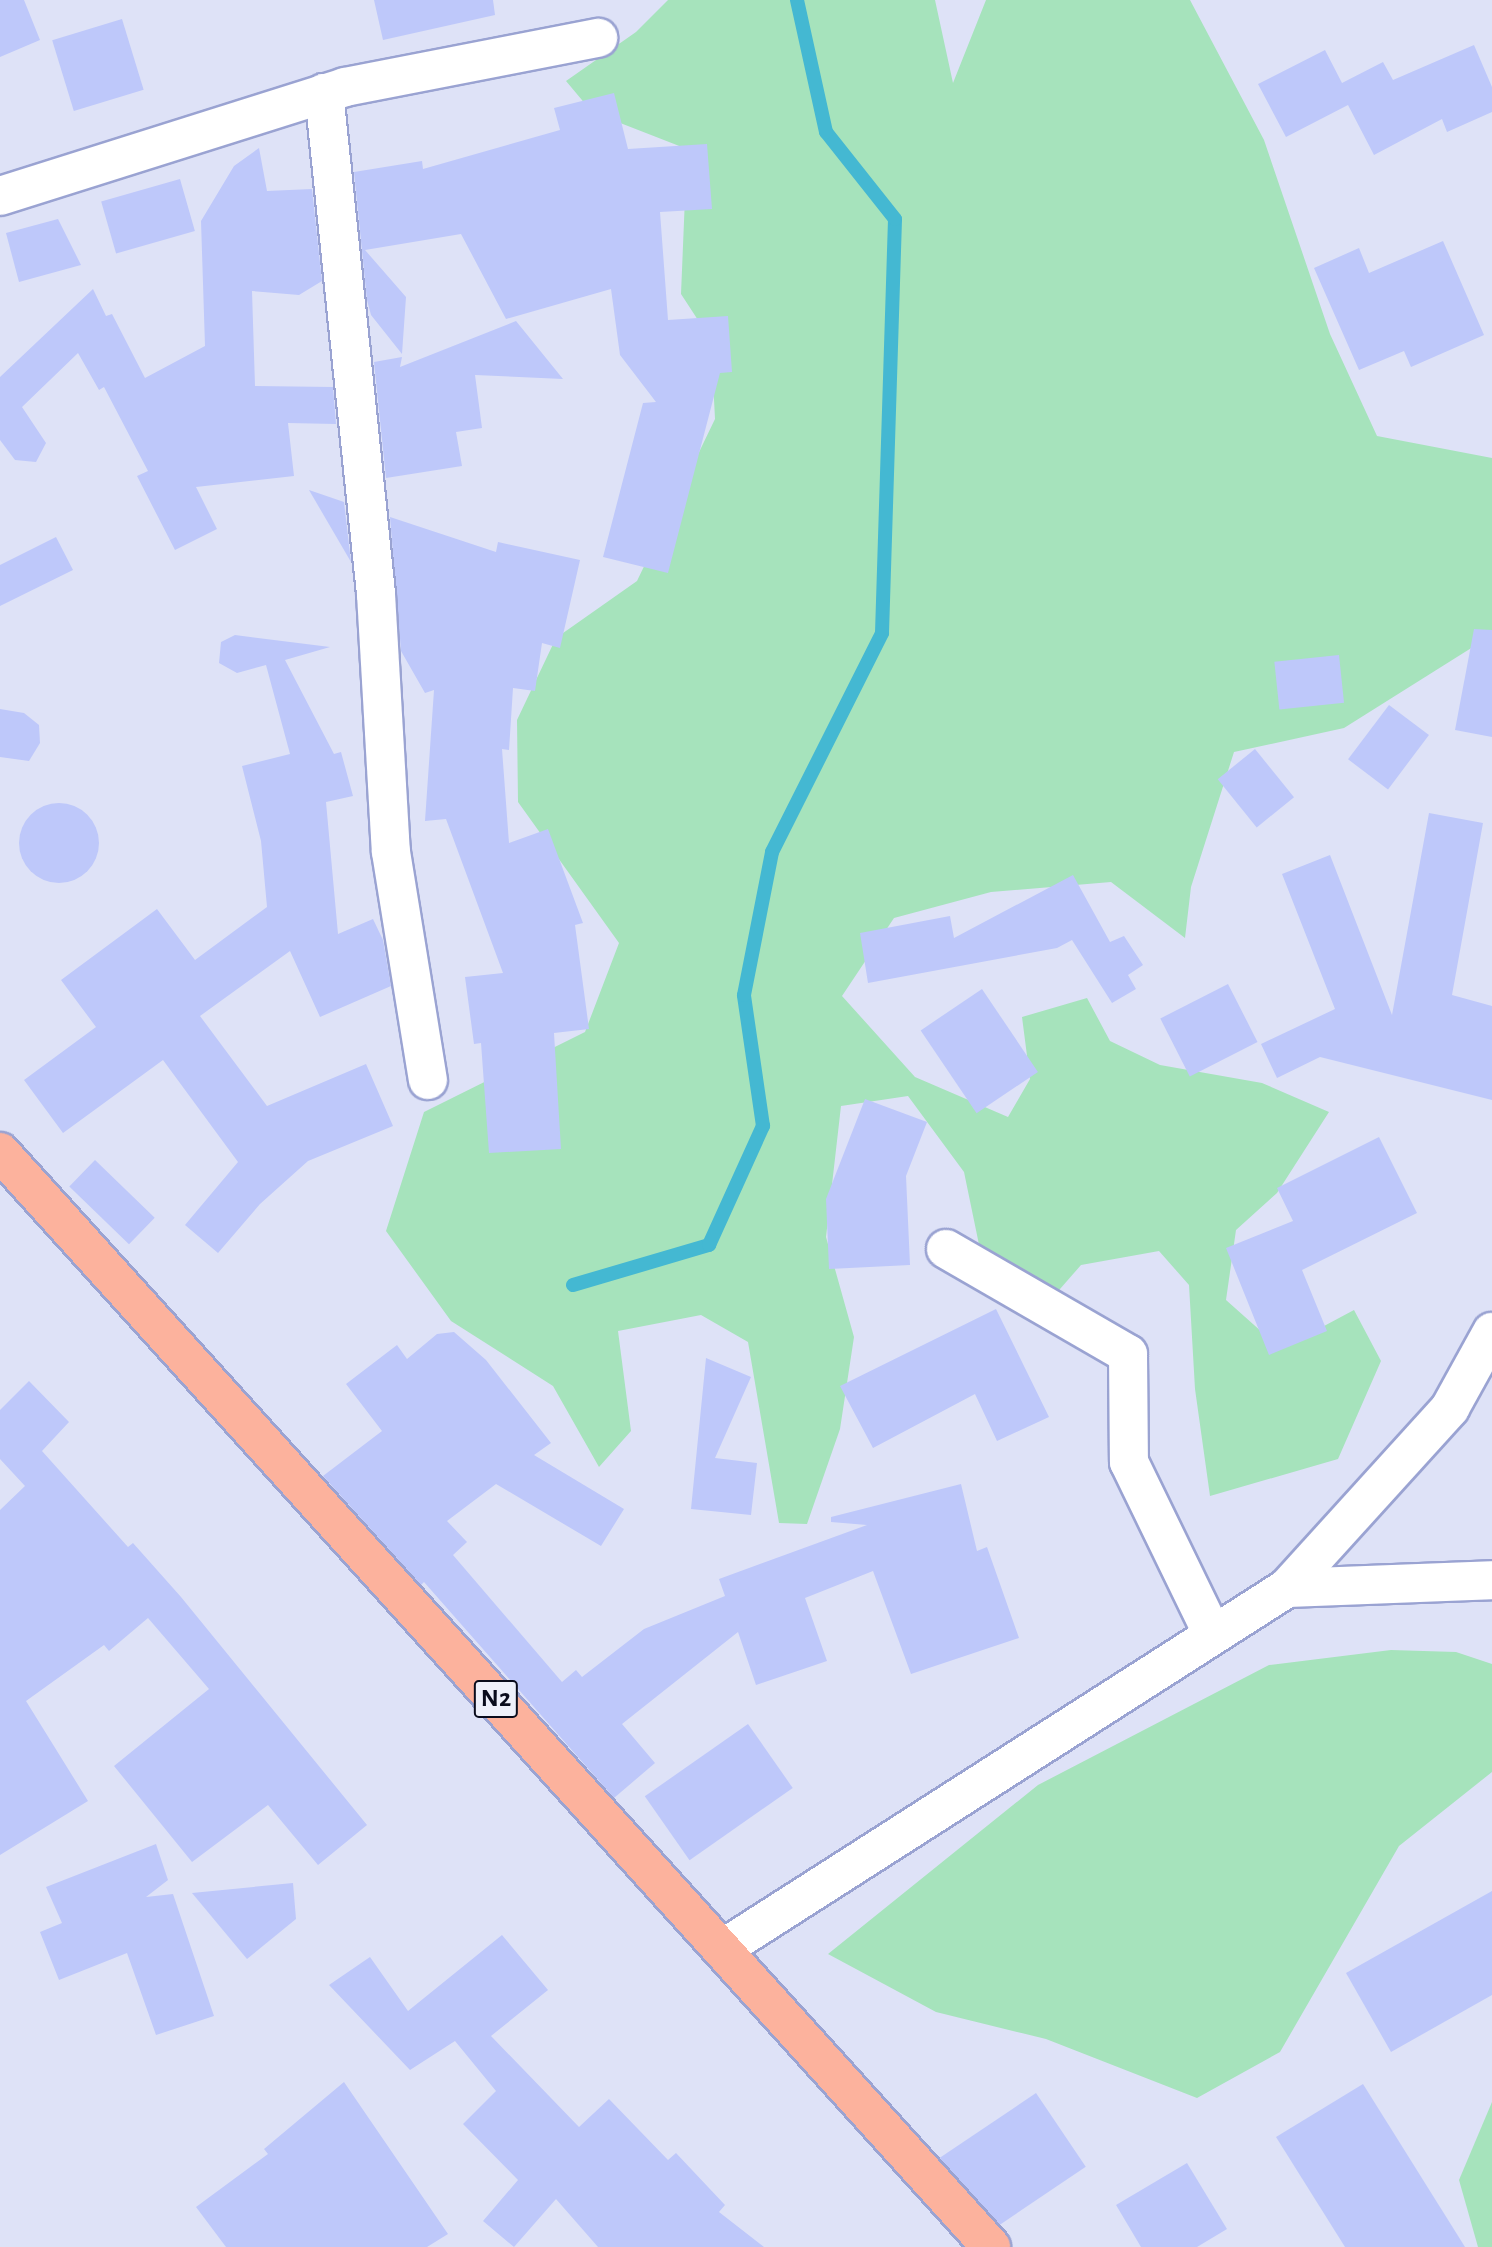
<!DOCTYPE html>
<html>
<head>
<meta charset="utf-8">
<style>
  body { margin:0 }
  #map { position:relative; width:1492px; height:2247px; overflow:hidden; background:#dee2f7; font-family:"Alegreya Sans",sans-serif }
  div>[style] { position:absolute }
  .green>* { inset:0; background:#a6e3bc }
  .stream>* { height:14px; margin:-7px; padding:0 7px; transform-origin:7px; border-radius:7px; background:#44b8d2 }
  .building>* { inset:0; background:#bec8fa; transform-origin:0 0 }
  .round { border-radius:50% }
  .roads { filter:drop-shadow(2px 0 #9aa3d2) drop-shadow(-2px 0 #9aa3d2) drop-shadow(0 2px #9aa3d2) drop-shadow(0 -2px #9aa3d2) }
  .minor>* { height:38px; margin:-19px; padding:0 19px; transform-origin:19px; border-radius:19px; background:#fff }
  .highway>* { height:38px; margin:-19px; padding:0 19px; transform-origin:19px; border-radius:19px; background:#fcb29d }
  span { translate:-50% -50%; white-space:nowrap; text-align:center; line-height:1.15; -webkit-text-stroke:5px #eef0fa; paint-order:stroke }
  .shield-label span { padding:2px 5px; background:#eef0fa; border:2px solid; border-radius:5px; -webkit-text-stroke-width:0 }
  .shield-label { font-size:26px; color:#0a0c1c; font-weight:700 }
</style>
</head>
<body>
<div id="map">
  <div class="green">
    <div style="clip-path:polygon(668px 0,935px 0,953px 83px,986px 0,1190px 0,1264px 140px,1330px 334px,1377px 436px,1492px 458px,1492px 635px,1344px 728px,1234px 752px,1191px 887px,1185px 938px,1111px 882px,991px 892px,894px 918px,842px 996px,915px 1077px,1008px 1117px,1030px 1079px,1022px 1017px,1087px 998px,1110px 1041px,1160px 1065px,1262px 1083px,1329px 1112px,1277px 1193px,1236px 1230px,1226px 1300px,1281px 1349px,1354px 1310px,1381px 1361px,1338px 1459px,1210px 1496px,1195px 1389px,1189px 1285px,1159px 1251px,1081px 1265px,1039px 1313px,983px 1264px,964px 1172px,908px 1096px,841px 1106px,826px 1237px,854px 1337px,840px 1429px,807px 1524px,779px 1523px,748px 1342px,701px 1315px,618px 1331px,631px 1431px,599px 1467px,553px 1386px,451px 1321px,386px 1231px,424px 1112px,585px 1032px,619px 943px,518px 802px,517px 720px,556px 638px,637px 581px,715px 419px,711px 340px,681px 294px,687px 149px,592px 112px,566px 81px,636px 32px)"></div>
    <div style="clip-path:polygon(1391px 1650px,1456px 1652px,1492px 1664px,1492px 1772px,1399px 1846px,1280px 2052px,1197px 2098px,1046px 2039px,936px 2012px,828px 1954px,1038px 1785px,1269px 1665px)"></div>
    <div style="clip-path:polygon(1492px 2102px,1492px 2247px,1478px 2247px,1459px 2180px)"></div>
  </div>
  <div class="stream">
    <div style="left:573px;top:1285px;width:142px;rotate:-16.4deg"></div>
    <div style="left:709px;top:1245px;width:131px;rotate:-65.6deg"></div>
    <div style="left:763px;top:1126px;width:132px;rotate:-98.3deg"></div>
    <div style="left:744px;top:995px;width:146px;rotate:-78.9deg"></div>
    <div style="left:772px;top:852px;width:245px;rotate:-63.3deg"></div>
    <div style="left:882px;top:633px;width:414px;rotate:-88.2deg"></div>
    <div style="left:895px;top:219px;width:111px;rotate:-128.4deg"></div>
    <div style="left:826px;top:132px;width:135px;rotate:-102.4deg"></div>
  </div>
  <div class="building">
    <div style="clip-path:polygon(0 0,24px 0,40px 40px,0 57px)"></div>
    <div style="clip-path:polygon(374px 0,493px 0,495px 15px,383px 40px)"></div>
    <div style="left:122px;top:19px;width:74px;height:73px;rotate:73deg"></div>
    <div style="clip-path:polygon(1474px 45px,1492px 87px,1492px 112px,1447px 132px,1442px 119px,1374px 155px,1348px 105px,1286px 137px,1258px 84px,1325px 50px,1342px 83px,1383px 62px,1393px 80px)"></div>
    <div style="clip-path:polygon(614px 93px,628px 149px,707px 144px,712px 209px,660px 212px,668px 320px,728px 316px,732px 372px,720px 373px,668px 573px,603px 557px,643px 403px,656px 402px,620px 355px,611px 289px,506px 319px,461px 234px,365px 250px,406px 297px,402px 354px,371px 315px,367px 300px,354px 172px,422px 161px,423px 169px,560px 130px,554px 108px)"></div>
    <div style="clip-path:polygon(259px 148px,267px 191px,312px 189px,322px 281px,299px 295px,252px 291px,255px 386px,333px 387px,336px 424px,288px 423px,294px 476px,196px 487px,217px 529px,175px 550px,137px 476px,148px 471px,104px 387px,99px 390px,78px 353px,22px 407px,46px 443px,36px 462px,15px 460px,0 440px,0 377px,93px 289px,106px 316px,112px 314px,145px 378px,205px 346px,201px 221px,234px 166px)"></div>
    <div style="left:180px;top:179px;width:54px;height:82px;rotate:74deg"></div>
    <div style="clip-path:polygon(58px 219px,81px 265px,19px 282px,6px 233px)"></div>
    <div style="clip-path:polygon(1443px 241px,1484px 335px,1411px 367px,1404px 351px,1359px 370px,1314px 268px,1359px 248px,1369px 273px)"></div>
    <div style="clip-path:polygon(516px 321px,563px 379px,475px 375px,482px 428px,456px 432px,462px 466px,386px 478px,374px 362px,402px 357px,400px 367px)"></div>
    <div style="clip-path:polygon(309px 490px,344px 502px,351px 562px)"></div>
    <div style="clip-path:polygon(390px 517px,496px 552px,498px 542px,580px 560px,560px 648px,542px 643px,535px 691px,513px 688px,509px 750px,502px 749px,509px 843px,548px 829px,583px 923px,575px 925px,589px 1029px,554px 1033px,561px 1149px,489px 1153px,481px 1043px,474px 1044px,465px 977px,503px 973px,446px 819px,425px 821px,434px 690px,425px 693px,401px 651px)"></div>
    <div style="clip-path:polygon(56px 537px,73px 570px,0 606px,0 565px)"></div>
    <div style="clip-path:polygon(1474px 629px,1492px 630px,1492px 737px,1455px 730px)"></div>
    <div style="clip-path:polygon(235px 635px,330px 647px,285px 660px,334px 754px,341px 752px,353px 796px,326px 802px,338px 934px,373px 919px,383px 940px,391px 986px,320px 1017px,290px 951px,200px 1016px,267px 1106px,366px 1064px,393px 1126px,308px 1161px,260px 1204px,218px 1253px,185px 1225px,238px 1162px,163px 1060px,63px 1133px,24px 1080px,96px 1027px,61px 980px,157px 909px,195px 960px,267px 907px,261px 841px,242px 766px,290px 754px,266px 665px,237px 673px,219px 663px,221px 642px)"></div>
    <div style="left:1339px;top:655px;width:48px;height:65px;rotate:84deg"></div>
    <div style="left:1389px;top:705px;width:50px;height:68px;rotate:37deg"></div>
    <div style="clip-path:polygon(0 709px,24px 713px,39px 725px,40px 743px,29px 761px,0 757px)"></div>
    <div style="left:1255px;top:749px;width:62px;height:48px;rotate:51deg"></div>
    <div class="round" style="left:19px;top:803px;width:80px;height:80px"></div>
    <div style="clip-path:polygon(1429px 813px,1483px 823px,1452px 995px,1492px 1006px,1492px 1100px,1320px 1057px,1277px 1078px,1261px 1044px,1335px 1009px,1282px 874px,1330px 855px,1392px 1015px)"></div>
    <div style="clip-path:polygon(1073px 875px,1110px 942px,1124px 936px,1143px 965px,1128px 975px,1136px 989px,1112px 1003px,1072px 940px,1057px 948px,868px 983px,860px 933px,950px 916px,954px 938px)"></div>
    <div style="left:1228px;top:984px;width:65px;height:76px;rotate:63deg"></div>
    <div style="left:982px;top:989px;width:100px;height:74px;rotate:56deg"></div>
    <div style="clip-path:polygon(865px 1099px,927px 1122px,906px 1176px,910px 1265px,829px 1269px,826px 1199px)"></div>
    <div style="clip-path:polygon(1379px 1137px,1417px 1213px,1302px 1270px,1327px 1331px,1269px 1355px,1226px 1248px,1293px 1221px,1277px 1188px)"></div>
    <div style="left:95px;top:1160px;width:83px;height:37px;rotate:44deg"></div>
    <div style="clip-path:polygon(996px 1309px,1049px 1417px,997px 1441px,975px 1394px,873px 1448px,840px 1386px)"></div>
    <div style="clip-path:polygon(454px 1332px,486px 1360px,551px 1443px,534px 1455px,624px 1509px,601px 1546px,496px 1484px,447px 1521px,467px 1542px,453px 1555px,562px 1682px,576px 1670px,582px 1677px,644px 1629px,725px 1596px,719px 1579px,867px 1525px,831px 1522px,831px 1517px,961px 1484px,977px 1551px,987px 1547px,1019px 1638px,911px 1674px,873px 1571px,805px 1598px,827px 1661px,756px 1685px,738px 1632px,622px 1724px,655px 1763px,614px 1798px,424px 1582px,421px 1585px,323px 1476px,382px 1431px,346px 1384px,397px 1345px,407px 1359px,437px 1334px)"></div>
    <div style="clip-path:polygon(706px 1358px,751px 1377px,715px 1458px,757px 1463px,751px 1515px,691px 1509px)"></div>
    <div style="clip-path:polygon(29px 1381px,69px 1422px,42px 1451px,128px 1547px,133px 1543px,181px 1597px,367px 1825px,318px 1865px,268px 1805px,192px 1862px,114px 1766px,209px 1689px,148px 1618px,109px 1651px,104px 1645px,26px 1701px,88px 1801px,0 1855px,0 1510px,25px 1486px,0 1459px,0 1410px)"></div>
    <div style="left:748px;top:1724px;width:78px;height:126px;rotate:55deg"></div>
    <div style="clip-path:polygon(156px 1844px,168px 1880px,146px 1897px,173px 1894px,214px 2016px,156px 2035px,127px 1953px,59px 1980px,40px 1932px,62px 1923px,46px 1887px)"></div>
    <div style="clip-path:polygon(293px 1883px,296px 1919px,247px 1959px,192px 1893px)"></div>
    <div style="clip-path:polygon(1492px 1891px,1492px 1995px,1391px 2052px,1346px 1973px)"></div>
    <div style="clip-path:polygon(502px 1935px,548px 1990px,491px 2036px,579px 2127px,609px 2099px,668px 2160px,676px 2153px,725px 2205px,719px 2212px,764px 2247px,598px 2247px,556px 2199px,514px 2247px,483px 2221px,518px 2180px,463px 2124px,496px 2091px,455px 2041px,410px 2070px,329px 1985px,370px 1957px,408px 2011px)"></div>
    <div style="clip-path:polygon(344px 2082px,448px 2234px,427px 2247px,226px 2247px,196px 2207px,268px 2154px,264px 2149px)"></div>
    <div style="clip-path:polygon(1363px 2084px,1465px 2247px,1345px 2247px,1276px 2137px)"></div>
    <div style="left:1036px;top:2093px;width:89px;height:116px;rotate:56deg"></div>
    <div style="clip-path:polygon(1187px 2163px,1227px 2229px,1197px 2247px,1141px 2247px,1116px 2205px)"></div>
  </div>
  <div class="roads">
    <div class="minor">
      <div style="left:324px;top:93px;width:504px;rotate:84.07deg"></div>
      <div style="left:376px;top:594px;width:258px;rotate:86.7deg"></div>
      <div style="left:391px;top:852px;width:231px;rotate:80.8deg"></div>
      <div style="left:0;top:196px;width:362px;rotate:-17.5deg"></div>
      <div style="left:345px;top:87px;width:258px;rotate:-11deg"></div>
      <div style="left:946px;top:1249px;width:210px;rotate:30deg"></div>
      <div style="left:1128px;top:1354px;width:108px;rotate:89.5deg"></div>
      <div style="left:1129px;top:1462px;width:192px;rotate:64.1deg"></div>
      <div style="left:1287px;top:1588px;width:205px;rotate:-2.2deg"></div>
      <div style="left:724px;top:1948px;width:668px;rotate:-32.6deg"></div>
      <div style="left:1287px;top:1588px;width:243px;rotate:-47.8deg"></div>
      <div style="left:1450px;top:1408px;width:87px;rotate:-61.1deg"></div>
    </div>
    <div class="highway">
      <div style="left:0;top:1152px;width:1477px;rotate:47.85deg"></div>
    </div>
  </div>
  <div class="shield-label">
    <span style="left:496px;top:1699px">N2</span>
  </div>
</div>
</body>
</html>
